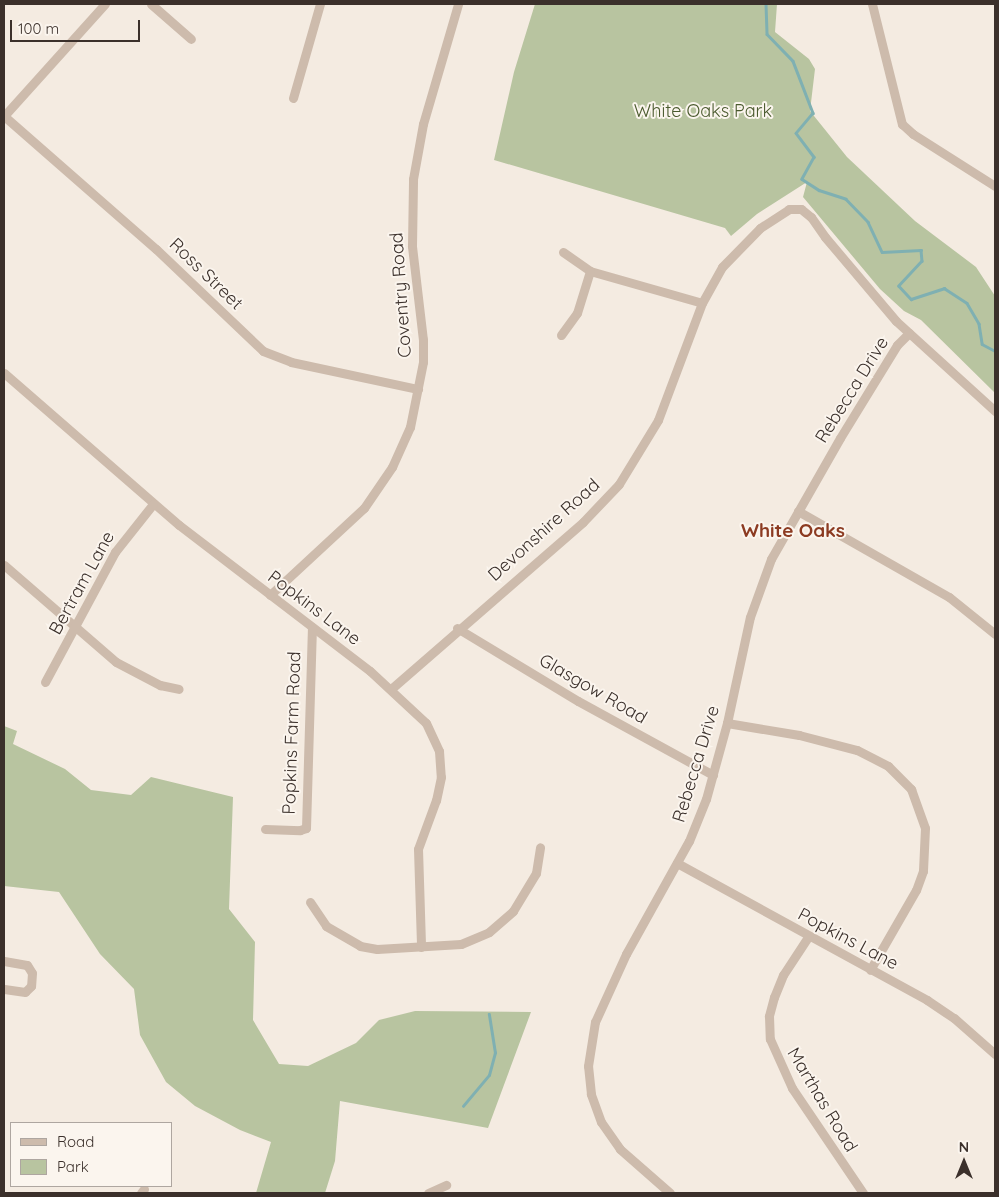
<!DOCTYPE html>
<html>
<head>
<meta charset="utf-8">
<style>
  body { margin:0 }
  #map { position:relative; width:999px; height:1197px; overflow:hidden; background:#f4ebe1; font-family:Quicksand,sans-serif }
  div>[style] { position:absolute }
  .green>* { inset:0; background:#b8c4a0 }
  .stream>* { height:2.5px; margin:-1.25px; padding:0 1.25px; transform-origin:1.25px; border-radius:1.25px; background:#7fb0b2 }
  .minor>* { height:9px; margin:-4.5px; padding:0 4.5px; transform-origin:4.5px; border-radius:4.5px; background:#cdbbac }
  span { translate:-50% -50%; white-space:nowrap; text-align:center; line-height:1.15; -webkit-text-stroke:4px #fbf5ee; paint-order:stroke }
  .park-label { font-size:18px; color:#4a5a2e }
  .street-label { font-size:18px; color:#3b302b }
  .neighbourhood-label { font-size:19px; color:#8c3b22; font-weight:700 }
  .frame { position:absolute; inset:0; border:5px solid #3b302b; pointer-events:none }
  .legend { position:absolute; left:10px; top:1122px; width:162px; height:65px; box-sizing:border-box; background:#fbf5ee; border:1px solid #aea6a0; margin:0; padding:6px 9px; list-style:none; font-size:15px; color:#3b302b }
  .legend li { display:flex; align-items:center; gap:10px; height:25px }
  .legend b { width:25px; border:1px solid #aea6a0 }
  .north { position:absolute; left:939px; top:1137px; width:50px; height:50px; -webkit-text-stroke:4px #fbf5ee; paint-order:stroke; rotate:0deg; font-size:14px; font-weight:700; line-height:20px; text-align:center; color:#3b302b }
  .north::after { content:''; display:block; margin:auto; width:18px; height:22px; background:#3b302b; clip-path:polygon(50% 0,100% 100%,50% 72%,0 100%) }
  .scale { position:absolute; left:10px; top:20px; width:130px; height:22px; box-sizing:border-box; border:2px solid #3b302b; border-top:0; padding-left:6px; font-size:15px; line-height:18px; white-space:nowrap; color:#3b302b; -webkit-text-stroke:4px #fbf5ee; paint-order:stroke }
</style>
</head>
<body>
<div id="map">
  <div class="green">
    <div style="clip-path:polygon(535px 4px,777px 4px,775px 32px,809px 59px,815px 69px,810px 111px,847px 157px,915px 221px,976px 267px,995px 296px,995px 393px,921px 320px,904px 311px,880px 289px,803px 197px,807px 182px,757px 214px,731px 236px,725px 228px,494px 160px,514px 72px)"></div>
    <div style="clip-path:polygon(4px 726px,17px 731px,13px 744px,65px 769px,91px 790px,131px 795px,151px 777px,233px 797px,229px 909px,255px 942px,253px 1020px,279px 1064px,308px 1066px,356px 1043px,379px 1020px,415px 1011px,531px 1012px,488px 1128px,340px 1101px,335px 1161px,325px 1193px,256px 1193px,271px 1142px,240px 1130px,195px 1106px,166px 1082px,140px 1035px,134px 989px,100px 954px,59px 892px,4px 886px)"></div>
  </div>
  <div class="stream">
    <div style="left:766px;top:4px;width:30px;rotate:88deg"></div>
    <div style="left:767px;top:34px;width:37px;rotate:46deg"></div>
    <div style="left:793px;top:61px;width:56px;rotate:69deg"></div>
    <div style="left:813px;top:113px;width:26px;rotate:130deg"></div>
    <div style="left:796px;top:133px;width:30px;rotate:53deg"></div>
    <div style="left:814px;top:157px;width:25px;rotate:119deg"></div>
    <div style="left:802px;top:179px;width:20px;rotate:33deg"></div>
    <div style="left:819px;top:190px;width:28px;rotate:18deg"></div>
    <div style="left:846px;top:199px;width:32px;rotate:46deg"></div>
    <div style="left:868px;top:222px;width:33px;rotate:65deg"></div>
    <div style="left:882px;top:252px;width:39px;rotate:-3deg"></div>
    <div style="left:921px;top:250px;width:11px;rotate:85deg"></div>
    <div style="left:922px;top:261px;width:34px;rotate:133deg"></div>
    <div style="left:899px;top:286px;width:18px;rotate:47deg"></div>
    <div style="left:911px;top:299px;width:35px;rotate:-18deg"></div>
    <div style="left:944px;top:288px;width:27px;rotate:33deg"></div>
    <div style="left:967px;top:303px;width:24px;rotate:60deg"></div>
    <div style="left:979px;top:324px;width:20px;rotate:81deg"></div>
    <div style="left:982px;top:344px;width:15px;rotate:28deg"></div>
    <div style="left:463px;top:1106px;width:40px;rotate:-50deg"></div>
    <div style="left:489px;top:1075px;width:23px;rotate:-75deg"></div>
    <div style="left:495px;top:1053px;width:39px;rotate:-99deg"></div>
  </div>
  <div class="minor">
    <div style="left:151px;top:4px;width:53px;rotate:41.2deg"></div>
    <div style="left:872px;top:4px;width:124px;rotate:76deg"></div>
    <div style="left:902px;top:124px;width:15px;rotate:42deg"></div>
    <div style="left:913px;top:134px;width:97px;rotate:32.4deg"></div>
    <div style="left:293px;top:98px;width:98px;rotate:-74deg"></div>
    <div style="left:4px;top:116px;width:202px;rotate:41.2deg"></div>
    <div style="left:156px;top:249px;width:148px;rotate:43.6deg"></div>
    <div style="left:263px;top:351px;width:30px;rotate:21deg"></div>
    <div style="left:291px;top:362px;width:130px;rotate:12deg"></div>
    <div style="left:4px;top:116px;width:151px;rotate:-48deg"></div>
    <div style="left:563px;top:252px;width:33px;rotate:35deg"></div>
    <div style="left:590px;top:271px;width:116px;rotate:15.9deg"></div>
    <div style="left:561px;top:335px;width:27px;rotate:-54deg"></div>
    <div style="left:577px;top:313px;width:44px;rotate:-72.8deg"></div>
    <div style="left:4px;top:373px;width:232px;rotate:41deg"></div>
    <div style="left:179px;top:525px;width:240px;rotate:37.4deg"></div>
    <div style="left:370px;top:671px;width:76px;rotate:42.9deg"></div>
    <div style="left:426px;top:723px;width:31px;rotate:65deg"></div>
    <div style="left:439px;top:751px;width:26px;rotate:86deg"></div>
    <div style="left:441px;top:777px;width:24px;rotate:102deg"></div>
    <div style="left:436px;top:800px;width:52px;rotate:110.2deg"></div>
    <div style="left:418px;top:849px;width:98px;rotate:88.2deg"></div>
    <div style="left:798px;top:511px;width:174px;rotate:29.7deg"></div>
    <div style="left:949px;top:597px;width:59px;rotate:38.8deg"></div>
    <div style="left:4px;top:565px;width:148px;rotate:40.9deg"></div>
    <div style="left:116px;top:662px;width:50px;rotate:27.6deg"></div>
    <div style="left:160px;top:685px;width:19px;rotate:12deg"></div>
    <div style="left:270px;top:595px;width:128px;rotate:-42.8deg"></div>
    <div style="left:364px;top:508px;width:50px;rotate:-55.7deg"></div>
    <div style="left:392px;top:467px;width:44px;rotate:-65.8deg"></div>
    <div style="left:410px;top:427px;width:66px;rotate:-78.7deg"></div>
    <div style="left:423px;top:362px;width:22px;rotate:-90deg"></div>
    <div style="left:423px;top:340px;width:95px;rotate:-96.7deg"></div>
    <div style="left:412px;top:246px;width:67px;rotate:-89.1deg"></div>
    <div style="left:413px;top:179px;width:56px;rotate:-79.7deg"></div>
    <div style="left:423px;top:124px;width:125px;rotate:-73.7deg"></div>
    <div style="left:457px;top:628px;width:141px;rotate:31.1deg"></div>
    <div style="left:578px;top:701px;width:154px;rotate:28.7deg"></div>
    <div style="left:45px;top:682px;width:148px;rotate:-61.7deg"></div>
    <div style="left:115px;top:552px;width:61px;rotate:-51.6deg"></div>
    <div style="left:391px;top:689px;width:254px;rotate:-41deg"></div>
    <div style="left:583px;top:522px;width:52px;rotate:-46.5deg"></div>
    <div style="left:619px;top:484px;width:75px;rotate:-58.6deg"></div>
    <div style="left:658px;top:420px;width:125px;rotate:-69.4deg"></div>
    <div style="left:702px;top:303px;width:41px;rotate:-60.9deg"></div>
    <div style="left:722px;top:267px;width:54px;rotate:-45.7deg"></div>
    <div style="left:760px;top:228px;width:35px;rotate:-33deg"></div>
    <div style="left:789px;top:209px;width:12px"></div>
    <div style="left:801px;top:209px;width:13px;rotate:39deg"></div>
    <div style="left:811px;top:217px;width:24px;rotate:55deg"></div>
    <div style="left:825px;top:237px;width:110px;rotate:49.8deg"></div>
    <div style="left:896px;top:321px;width:134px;rotate:42.3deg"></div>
    <div style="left:727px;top:723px;width:73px;rotate:9.5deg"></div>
    <div style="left:799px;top:735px;width:60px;rotate:14.5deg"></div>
    <div style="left:857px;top:750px;width:35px;rotate:27deg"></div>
    <div style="left:888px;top:766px;width:33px;rotate:45deg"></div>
    <div style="left:911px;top:789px;width:41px;rotate:70.3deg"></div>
    <div style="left:925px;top:828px;width:43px;rotate:92.7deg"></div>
    <div style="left:923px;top:871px;width:20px;rotate:110deg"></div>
    <div style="left:916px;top:890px;width:92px;rotate:119.9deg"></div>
    <div style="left:265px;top:829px;width:35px;rotate:2deg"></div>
    <div style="left:300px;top:830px;width:6px;rotate:-18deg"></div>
    <div style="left:306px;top:828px;width:201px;rotate:-88.3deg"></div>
    <div style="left:677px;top:863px;width:285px;rotate:28.7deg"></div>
    <div style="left:927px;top:1000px;width:32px;rotate:34deg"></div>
    <div style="left:954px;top:1018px;width:55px;rotate:41.3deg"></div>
    <div style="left:310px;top:902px;width:29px;rotate:56deg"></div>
    <div style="left:326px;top:926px;width:39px;rotate:30deg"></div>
    <div style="left:360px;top:946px;width:17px;rotate:10deg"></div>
    <div style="left:377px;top:949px;width:84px;rotate:-3.4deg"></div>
    <div style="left:461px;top:944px;width:30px;rotate:-23deg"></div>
    <div style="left:489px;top:932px;width:32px;rotate:-41deg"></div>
    <div style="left:513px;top:911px;width:44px;rotate:-58.8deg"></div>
    <div style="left:536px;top:873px;width:26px;rotate:-81deg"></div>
    <div style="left:808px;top:937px;width:45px;rotate:123.3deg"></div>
    <div style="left:783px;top:975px;width:24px;rotate:112deg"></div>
    <div style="left:774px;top:997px;width:20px;rotate:105deg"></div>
    <div style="left:769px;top:1016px;width:23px;rotate:88deg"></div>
    <div style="left:770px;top:1039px;width:54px;rotate:65.8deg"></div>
    <div style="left:792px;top:1088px;width:127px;rotate:55.9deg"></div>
    <div style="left:4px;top:961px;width:23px;rotate:10deg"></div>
    <div style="left:27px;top:965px;width:9px;rotate:58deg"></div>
    <div style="left:32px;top:973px;width:13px;rotate:94deg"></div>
    <div style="left:31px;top:986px;width:8px;rotate:135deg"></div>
    <div style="left:25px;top:992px;width:21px;rotate:-172deg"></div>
    <div style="left:141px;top:1193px;width:5px;rotate:-53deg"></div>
    <div style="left:428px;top:1193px;width:20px;rotate:-24deg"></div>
    <div style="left:670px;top:1193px;width:67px;rotate:-138.7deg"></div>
    <div style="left:620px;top:1149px;width:33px;rotate:-125deg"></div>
    <div style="left:601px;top:1122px;width:30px;rotate:-110deg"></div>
    <div style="left:591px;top:1094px;width:28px;rotate:-96deg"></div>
    <div style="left:588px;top:1066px;width:45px;rotate:-81deg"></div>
    <div style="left:595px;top:1022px;width:75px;rotate:-65.5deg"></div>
    <div style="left:626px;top:954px;width:129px;rotate:-60.9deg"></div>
    <div style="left:689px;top:841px;width:45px;rotate:-68deg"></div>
    <div style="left:706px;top:799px;width:79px;rotate:-74.6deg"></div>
    <div style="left:727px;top:723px;width:108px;rotate:-77.8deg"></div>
    <div style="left:750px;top:617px;width:62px;rotate:-70.1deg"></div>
    <div style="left:771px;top:559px;width:139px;rotate:-60.3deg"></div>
    <div style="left:840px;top:438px;width:109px;rotate:-58.5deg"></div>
    <div style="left:897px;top:345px;width:17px;rotate:-45deg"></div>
  </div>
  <div class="park-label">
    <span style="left:703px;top:111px">White Oaks Park</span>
  </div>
  <div class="street-label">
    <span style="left:206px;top:274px;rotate:44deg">Ross Street</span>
    <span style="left:401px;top:295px;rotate:-94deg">Coventry Road</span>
    <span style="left:852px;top:390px;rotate:-58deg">Rebecca Drive</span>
    <span style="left:544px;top:530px;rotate:-42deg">Devonshire Road</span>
    <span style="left:82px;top:583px;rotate:-61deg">Bertram Lane</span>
    <span style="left:314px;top:608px;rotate:37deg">Popkins Lane</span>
    <span style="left:593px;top:689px;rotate:30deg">Glasgow Road</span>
    <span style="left:292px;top:733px;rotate:-88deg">Popkins Farm Road</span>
    <span style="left:696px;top:764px;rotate:-73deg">Rebecca Drive</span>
    <span style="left:848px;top:939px;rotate:28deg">Popkins Lane</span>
    <span style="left:822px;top:1100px;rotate:59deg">Marthas Road</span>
  </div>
  <div class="neighbourhood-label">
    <span style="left:793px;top:531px">White Oaks</span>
  </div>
  <div class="frame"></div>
  <ul class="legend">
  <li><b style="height:6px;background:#cdbbac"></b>Road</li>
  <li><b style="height:14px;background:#b8c4a0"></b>Park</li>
  </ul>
  <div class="north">N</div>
  <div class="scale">100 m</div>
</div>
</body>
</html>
